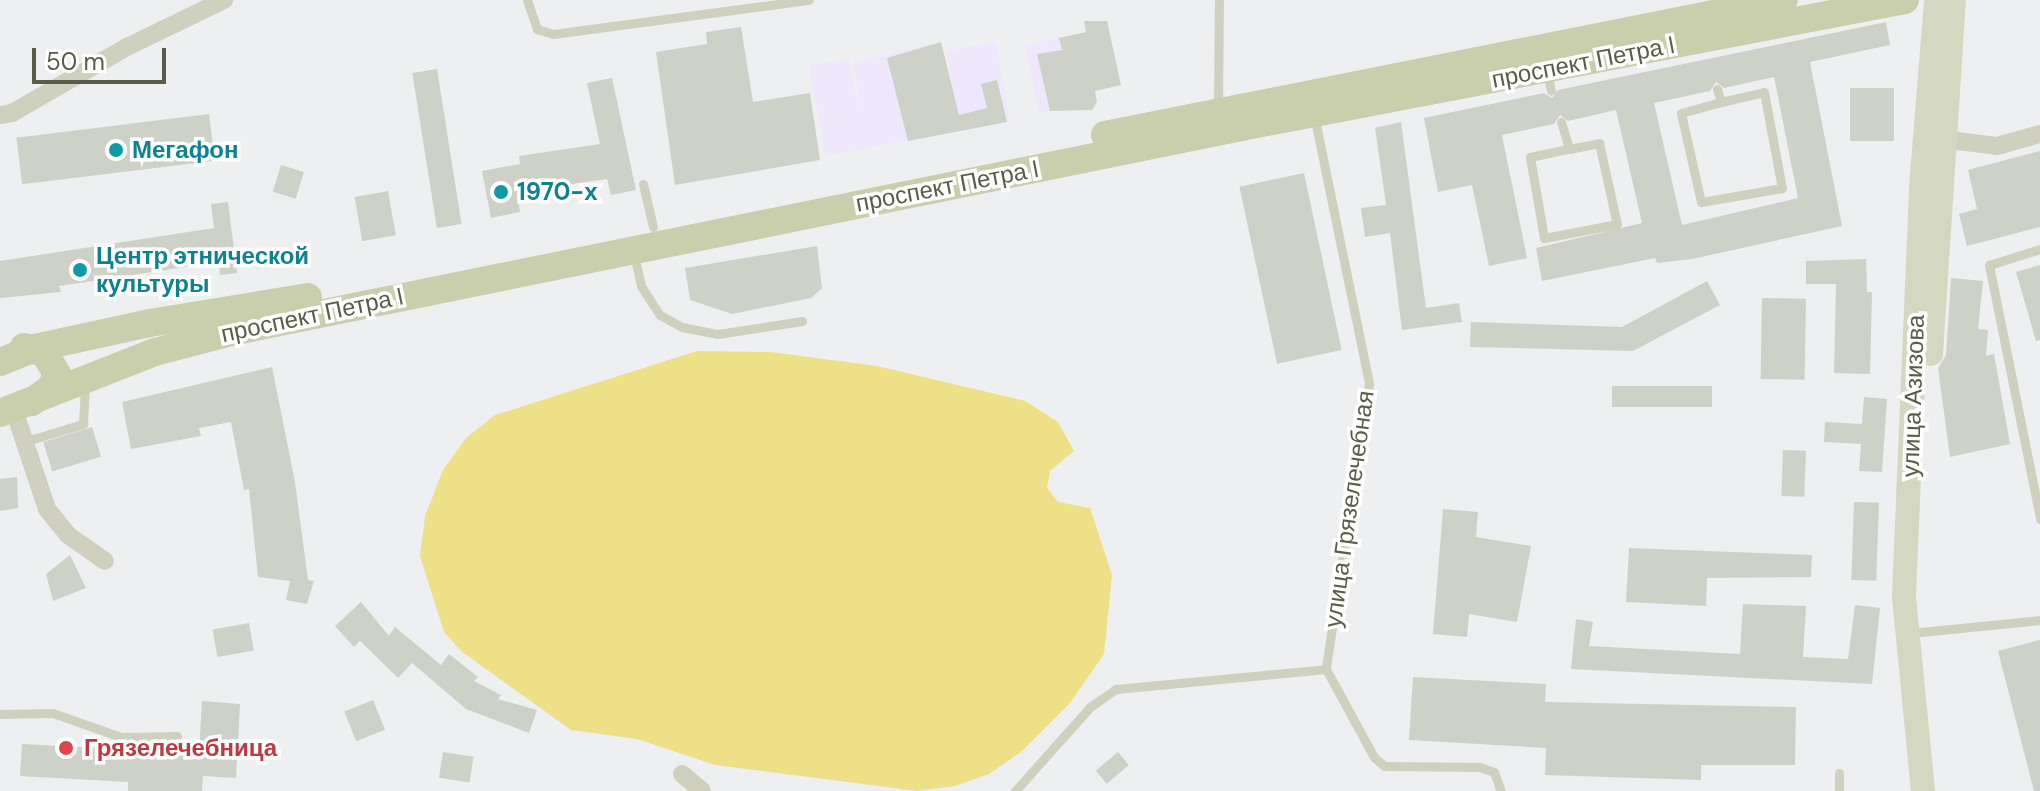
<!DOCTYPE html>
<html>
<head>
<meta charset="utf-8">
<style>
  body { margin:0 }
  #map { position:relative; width:2040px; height:791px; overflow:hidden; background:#eeeff1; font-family:"DM Sans",sans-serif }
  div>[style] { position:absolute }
  .commercial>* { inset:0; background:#efe7fc; transform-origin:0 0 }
  .water>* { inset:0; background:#eee087 }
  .building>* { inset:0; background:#ced1c8; transform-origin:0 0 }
  .lane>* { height:9px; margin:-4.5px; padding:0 4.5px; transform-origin:4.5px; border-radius:4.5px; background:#cfd1be }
  .street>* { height:18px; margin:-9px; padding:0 9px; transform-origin:9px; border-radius:9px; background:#cfd1be }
  .secondary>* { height:24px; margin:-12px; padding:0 12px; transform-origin:12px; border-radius:12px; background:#d4d8c0 }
  .primary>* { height:28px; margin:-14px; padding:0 14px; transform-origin:14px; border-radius:14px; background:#c9cead }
  .dots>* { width:22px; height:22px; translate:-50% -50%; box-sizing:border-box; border:4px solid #fff; border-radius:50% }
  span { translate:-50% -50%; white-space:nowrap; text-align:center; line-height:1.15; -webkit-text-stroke:7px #fff; paint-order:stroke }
  .street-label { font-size:24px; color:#595c46 }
  .culture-label { font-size:24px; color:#0d838f; font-weight:700 }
  .left { translate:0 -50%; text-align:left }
  .health-label { font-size:24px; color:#be3a42; font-weight:700 }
  .scale { position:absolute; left:32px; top:48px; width:134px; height:36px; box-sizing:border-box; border:4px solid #595c46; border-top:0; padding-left:10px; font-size:24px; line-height:28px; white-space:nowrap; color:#595c46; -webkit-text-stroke:6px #fff; paint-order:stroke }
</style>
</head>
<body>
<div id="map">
  <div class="commercial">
    <div style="left:1059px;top:38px;width:69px;height:35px;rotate:78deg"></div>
    <div style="clip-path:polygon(941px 42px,956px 104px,947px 51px,996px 42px,1009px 120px,826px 156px,809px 66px,849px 59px,862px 124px,854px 62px)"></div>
  </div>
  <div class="water">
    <div style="clip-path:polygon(697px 351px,771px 352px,877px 366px,1025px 401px,1058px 422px,1074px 451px,1050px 471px,1047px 488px,1058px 502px,1090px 508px,1112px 575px,1104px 654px,1070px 703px,1021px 752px,989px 774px,955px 786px,917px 791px,715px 765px,637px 739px,571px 730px,462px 652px,444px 632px,420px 556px,425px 516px,443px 470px,466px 438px,495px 415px)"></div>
  </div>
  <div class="building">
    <div style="clip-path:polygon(1084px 21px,1107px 21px,1121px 85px,1095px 91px,1097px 102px,1092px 110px,1050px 111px,1037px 54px,1062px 50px,1059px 38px,1086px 32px)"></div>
    <div style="clip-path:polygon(evenodd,1886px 22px,1890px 45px,1810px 62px,1842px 226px,1692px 259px,1657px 263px,1655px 258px,1542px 281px,1536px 248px,1642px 223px,1616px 110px,1568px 121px,1560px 115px,1554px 124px,1502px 135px,1527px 258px,1489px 266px,1472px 185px,1438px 192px,1424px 118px,1544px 93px,1552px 98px,1558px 90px,1886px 22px,1774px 77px,1798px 198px,1682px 225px,1654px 103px,1710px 91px,1716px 82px,1724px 88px,1774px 77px)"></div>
    <div style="clip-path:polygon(741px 27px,753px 102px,810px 93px,820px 160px,675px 185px,656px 52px,707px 44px,706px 32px)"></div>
    <div style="clip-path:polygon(941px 42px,959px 115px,987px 108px,981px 84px,997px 80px,1007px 122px,908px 141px,887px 58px)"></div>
    <div style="left:437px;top:69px;width:157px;height:25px;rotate:81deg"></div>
    <div style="clip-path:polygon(612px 78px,636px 190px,611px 195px,607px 179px,517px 192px,520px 212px,491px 218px,482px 171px,520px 164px,519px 156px,600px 144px,587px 83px)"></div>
    <div style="left:1850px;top:88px;width:44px;height:53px"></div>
    <div style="left:209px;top:114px;width:47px;height:194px;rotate:83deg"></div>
    <div style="clip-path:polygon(1401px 122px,1426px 308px,1459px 303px,1462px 322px,1402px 330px,1390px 233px,1365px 237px,1361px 208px,1386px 205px,1375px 128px)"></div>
    <div style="clip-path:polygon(2040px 151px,2040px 227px,1967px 246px,1959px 214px,1977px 209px,1968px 170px)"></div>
    <div style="left:281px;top:165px;width:24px;height:28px;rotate:17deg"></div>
    <div style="left:1304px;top:173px;width:181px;height:66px;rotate:78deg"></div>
    <div style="left:388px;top:191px;width:45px;height:34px;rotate:80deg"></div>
    <div style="clip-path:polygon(228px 202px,237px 273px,220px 275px,219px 262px,59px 286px,61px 292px,0 298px,0 261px,214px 228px,211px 204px)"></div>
    <div style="clip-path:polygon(817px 246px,822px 288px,811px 298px,732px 314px,690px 300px,685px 268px)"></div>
    <div style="clip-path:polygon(1866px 259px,1867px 292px,1872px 292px,1870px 374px,1834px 373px,1836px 284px,1806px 284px,1806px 261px)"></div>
    <div style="clip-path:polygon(2040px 265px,2040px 340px,2036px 341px,2016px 272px)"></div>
    <div style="clip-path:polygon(1951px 278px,1983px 281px,1978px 329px,1988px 330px,1986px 356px,1994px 354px,2010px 444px,1950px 457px,1938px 368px,1946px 355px)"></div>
    <div style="clip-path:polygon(1707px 281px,1720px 305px,1633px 351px,1470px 347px,1471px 322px,1622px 327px)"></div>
    <div style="left:1762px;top:298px;width:44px;height:81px;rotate:1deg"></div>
    <div style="clip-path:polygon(272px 367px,295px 482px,308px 580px,314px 581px,307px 604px,286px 600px,290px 581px,258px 577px,249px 489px,244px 490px,231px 422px,199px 428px,201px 436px,131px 449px,122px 402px)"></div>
    <div style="left:1712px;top:386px;width:21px;height:100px;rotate:90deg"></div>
    <div style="clip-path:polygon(1864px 397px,1887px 399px,1882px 472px,1859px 471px,1861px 444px,1824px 442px,1825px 422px,1862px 424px)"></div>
    <div style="left:92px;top:427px;width:31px;height:51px;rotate:73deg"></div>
    <div style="left:1783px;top:450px;width:23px;height:46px;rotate:2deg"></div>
    <div style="clip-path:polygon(17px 477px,18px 508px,0 511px,0 479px)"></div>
    <div style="left:1854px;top:502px;width:25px;height:78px;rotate:2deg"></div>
    <div style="clip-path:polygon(1443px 509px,1478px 512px,1476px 537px,1531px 546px,1517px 622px,1469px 614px,1467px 637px,1433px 634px)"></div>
    <div style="clip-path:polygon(1629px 548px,1812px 555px,1811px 577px,1707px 578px,1706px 606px,1626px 602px)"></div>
    <div style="clip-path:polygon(70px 555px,86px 588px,53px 601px,46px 574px)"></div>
    <div style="clip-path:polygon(361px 602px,389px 636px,395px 627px,441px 665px,449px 654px,478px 677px,474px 681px,501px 695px,498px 699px,537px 710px,529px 733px,466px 709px,412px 663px,398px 678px,360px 641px,354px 647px,335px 626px)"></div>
    <div style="clip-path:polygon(1743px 604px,1806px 606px,1803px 657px,1848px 659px,1855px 605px,1880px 608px,1872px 684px,1571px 669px,1576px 619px,1593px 622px,1589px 646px,1740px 654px)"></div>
    <div style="left:249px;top:623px;width:28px;height:37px;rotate:80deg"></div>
    <div style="clip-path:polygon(2040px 640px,2040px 791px,2034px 791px,1998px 651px)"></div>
    <div style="clip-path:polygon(1413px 677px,1546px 684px,1545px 702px,1796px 707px,1795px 765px,1701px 765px,1701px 780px,1545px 775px,1546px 748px,1409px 740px)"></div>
    <div style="left:373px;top:700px;width:32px;height:31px;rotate:68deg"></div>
    <div style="clip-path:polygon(202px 701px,240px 704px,236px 778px,203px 776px,202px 791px,128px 791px,128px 782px,20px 776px,22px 744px,199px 753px)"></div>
    <div style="left:443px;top:752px;width:31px;height:26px;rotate:9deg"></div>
    <div style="left:1118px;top:752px;width:17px;height:29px;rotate:50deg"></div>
  </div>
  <div class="lane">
    <div style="left:527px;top:0;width:31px;rotate:71deg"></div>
    <div style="left:537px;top:29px;width:17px;rotate:17deg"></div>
    <div style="left:553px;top:34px;width:258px;rotate:-7.6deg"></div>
    <div style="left:1547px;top:72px;width:19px;rotate:78deg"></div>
    <div style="left:1717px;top:89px;width:14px;rotate:73deg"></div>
    <div style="left:1721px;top:102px;width:44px;rotate:-13.1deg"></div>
    <div style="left:1764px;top:92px;width:98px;rotate:79.4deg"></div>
    <div style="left:1782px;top:188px;width:82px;rotate:170.2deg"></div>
    <div style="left:1701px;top:202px;width:91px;rotate:-102.7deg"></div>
    <div style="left:1681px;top:113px;width:41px;rotate:-15.4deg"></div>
    <div style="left:1218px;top:107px;width:107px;rotate:-89.5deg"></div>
    <div style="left:1314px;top:115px;width:274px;rotate:78.4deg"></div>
    <div style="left:1369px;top:383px;width:289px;rotate:98.6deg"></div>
    <div style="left:1326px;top:669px;width:100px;rotate:61.4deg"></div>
    <div style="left:1374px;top:757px;width:13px;rotate:42deg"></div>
    <div style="left:1384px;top:766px;width:96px;rotate:0.6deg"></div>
    <div style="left:1480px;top:767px;width:15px;rotate:20deg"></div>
    <div style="left:1494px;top:772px;width:20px;rotate:70deg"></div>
    <div style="left:1561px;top:122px;width:28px;rotate:73deg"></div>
    <div style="left:1569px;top:149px;width:31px;rotate:-11deg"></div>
    <div style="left:1599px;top:143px;width:83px;rotate:77.5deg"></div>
    <div style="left:1617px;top:224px;width:74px;rotate:169.1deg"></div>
    <div style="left:1544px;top:238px;width:82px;rotate:-99.8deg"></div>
    <div style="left:1530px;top:157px;width:40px;rotate:-12deg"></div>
    <div style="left:643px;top:184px;width:44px;rotate:76.9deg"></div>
    <div style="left:2040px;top:249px;width:53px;rotate:162.6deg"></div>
    <div style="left:1989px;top:265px;width:259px;rotate:78.6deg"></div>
    <div style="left:634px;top:255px;width:32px;rotate:77deg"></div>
    <div style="left:641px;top:286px;width:35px;rotate:57deg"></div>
    <div style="left:660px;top:315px;width:25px;rotate:29deg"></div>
    <div style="left:682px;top:327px;width:37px;rotate:11deg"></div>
    <div style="left:718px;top:334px;width:85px;rotate:-8.8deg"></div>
    <div style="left:23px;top:442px;width:63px;rotate:-16.7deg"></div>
    <div style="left:83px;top:424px;width:38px;rotate:-87deg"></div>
    <div style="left:1920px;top:632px;width:121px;rotate:-5.7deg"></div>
    <div style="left:0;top:714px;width:53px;rotate:-1.1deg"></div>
    <div style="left:53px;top:713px;width:72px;rotate:19.4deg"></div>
    <div style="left:121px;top:737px;width:56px;rotate:-1deg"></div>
    <div style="left:1015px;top:791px;width:113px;rotate:-48.2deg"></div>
    <div style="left:1090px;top:707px;width:32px;rotate:-35deg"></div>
    <div style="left:1116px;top:689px;width:211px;rotate:-5.4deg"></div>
    <div style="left:1839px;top:791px;width:18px;rotate:-90deg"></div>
  </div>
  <div class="street">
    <div style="left:0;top:115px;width:12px;rotate:-9deg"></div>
    <div style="left:12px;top:113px;width:133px;rotate:-29.9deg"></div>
    <div style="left:127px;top:47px;width:108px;rotate:-25.9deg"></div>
    <div style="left:1933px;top:138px;width:64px;rotate:7.1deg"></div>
    <div style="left:1997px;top:146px;width:45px;rotate:-15.6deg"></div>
    <div style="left:14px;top:410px;width:104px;rotate:71.6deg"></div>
    <div style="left:47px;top:509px;width:33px;rotate:51deg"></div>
    <div style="left:68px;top:535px;width:45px;rotate:35.1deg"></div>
    <div style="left:682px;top:774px;width:26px;rotate:40deg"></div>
  </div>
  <div class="secondary">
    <div style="left:1931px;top:354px;width:355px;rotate:-86.3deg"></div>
    <div style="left:1923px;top:791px;width:196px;rotate:-95.6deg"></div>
    <div style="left:1904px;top:596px;width:408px;rotate:-87.6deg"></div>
    <div style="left:1921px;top:188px;width:189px;rotate:-85.4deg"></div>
  </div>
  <div class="primary">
    <div style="left:1105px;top:135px;width:692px;rotate:-11.25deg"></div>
    <div style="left:24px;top:347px;width:22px;rotate:18deg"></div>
    <div style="left:45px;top:354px;width:23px;rotate:59deg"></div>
    <div style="left:57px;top:374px;width:15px;rotate:113deg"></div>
    <div style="left:51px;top:388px;width:24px;rotate:144deg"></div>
    <div style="left:0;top:362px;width:38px;rotate:-22deg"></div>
    <div style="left:35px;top:348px;width:118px;rotate:-12.3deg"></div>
    <div style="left:150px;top:323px;width:160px;rotate:-9.3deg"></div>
    <div style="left:0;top:413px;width:167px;rotate:-21.5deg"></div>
    <div style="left:155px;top:352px;width:79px;rotate:-14.7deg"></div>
    <div style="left:231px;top:332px;width:1031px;rotate:-11.47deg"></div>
    <div style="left:1241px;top:127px;width:676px;rotate:-10.83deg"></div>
  </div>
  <div class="dots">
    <div style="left:116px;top:150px;background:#0f9aa8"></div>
    <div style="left:501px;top:192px;background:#0f9aa8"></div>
    <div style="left:80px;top:270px;background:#0f9aa8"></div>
    <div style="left:66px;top:748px;background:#e0444e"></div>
  </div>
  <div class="street-label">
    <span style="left:1583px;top:62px;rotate:-11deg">проспект Петра I</span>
    <span style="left:947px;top:186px;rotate:-11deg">проспект Петра I</span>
    <span style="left:312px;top:315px;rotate:-12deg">проспект Петра I</span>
    <span style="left:1913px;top:396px;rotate:-88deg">улица Азизова</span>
    <span style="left:1349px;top:509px;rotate:-82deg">улица Грязелечебная</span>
  </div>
  <div class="culture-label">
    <span class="left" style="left:132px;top:150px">Мегафон</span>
    <span class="left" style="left:517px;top:192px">1970-х</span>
    <span class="left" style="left:96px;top:270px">Центр этнической<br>культуры</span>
  </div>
  <div class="health-label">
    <span class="left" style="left:84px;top:748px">Грязелечебница</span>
  </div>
  <div class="scale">50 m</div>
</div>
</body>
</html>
